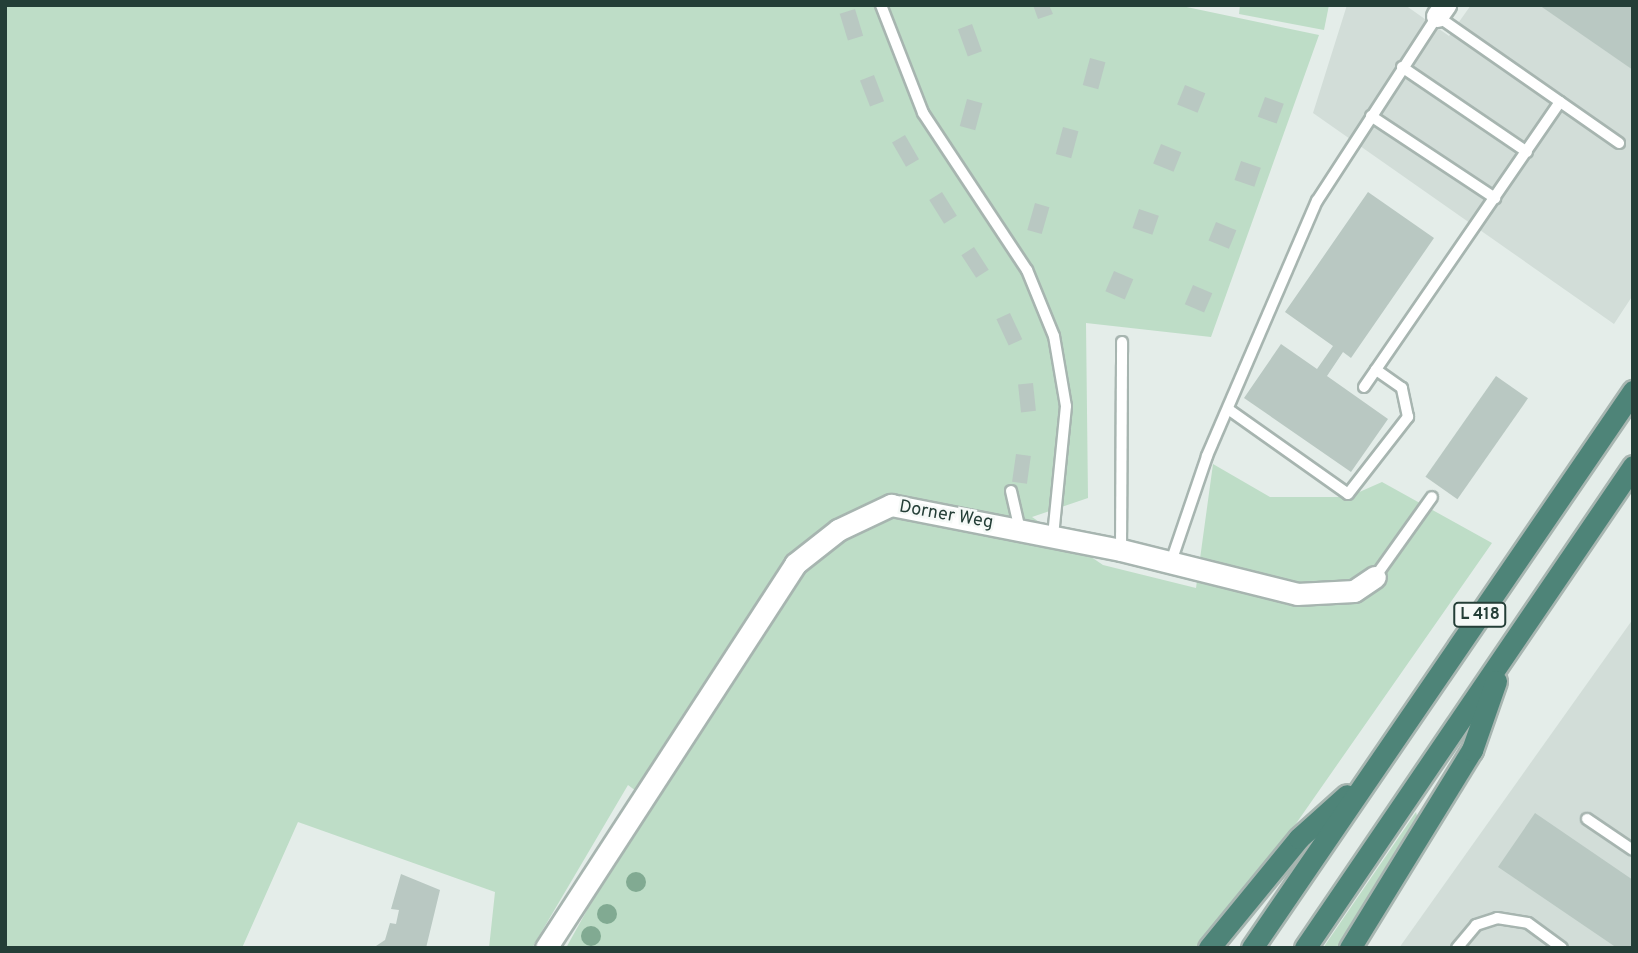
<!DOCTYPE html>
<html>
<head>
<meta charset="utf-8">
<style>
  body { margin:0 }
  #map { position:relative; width:1638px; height:953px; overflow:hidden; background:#e4ede9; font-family:Overpass,sans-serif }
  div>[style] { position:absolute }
  .built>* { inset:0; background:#d2ddd8 }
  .green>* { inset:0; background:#beddc7 }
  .building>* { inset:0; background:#b9c8c2; transform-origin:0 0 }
  .roads { filter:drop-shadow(2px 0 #a7b5b0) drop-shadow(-2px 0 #a7b5b0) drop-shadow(0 2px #a7b5b0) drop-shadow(0 -2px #a7b5b0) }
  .service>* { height:10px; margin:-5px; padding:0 5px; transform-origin:5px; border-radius:5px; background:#fff }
  .minor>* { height:21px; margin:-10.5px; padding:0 10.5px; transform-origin:10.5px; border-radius:10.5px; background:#fff }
  .trunk>* { height:21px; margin:-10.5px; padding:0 10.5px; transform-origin:10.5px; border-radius:10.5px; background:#4e8478 }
  .trees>* { width:20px; height:20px; margin:-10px; border-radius:50%; background:#81aa92 }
  span { translate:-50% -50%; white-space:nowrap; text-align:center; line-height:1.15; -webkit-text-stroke:5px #f5f9f7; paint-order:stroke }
  .shield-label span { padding:2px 5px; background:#f5f9f7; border:2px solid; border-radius:5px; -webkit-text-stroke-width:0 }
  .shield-label { font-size:16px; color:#243e37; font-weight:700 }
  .street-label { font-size:18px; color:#243e37 }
  .frame { position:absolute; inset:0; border:7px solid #243e37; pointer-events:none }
</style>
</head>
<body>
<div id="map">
  <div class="built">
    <div style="clip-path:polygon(1347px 5px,1405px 5px,1449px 36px,1471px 5px,1633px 5px,1633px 295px,1614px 324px,1313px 113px)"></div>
    <div style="clip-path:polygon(1633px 619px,1633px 948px,1399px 948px)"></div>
  </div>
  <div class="green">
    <div style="clip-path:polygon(5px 5px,1177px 5px,1319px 35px,1211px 337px,1086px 323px,1088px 498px,1032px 517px,1103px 565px,1196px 588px,1213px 464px,1270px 497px,1348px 497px,1382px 482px,1492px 543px,1272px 858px,1196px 948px,566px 948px,648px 800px,628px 785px,532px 948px,489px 948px,495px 892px,298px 822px,242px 948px,5px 948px)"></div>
    <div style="clip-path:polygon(1240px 5px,1329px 5px,1324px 30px,1239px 14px)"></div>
    <div style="clip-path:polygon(1416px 812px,1418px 820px,1338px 948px,1323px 948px)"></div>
  </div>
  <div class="building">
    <div style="clip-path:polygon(1033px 5px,1049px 5px,1053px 14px,1038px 19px)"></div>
    <div style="clip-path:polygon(1539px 5px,1633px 5px,1633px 70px)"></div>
    <div style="left:855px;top:9px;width:28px;height:16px;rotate:73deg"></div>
    <div style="left:972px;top:24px;width:29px;height:15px;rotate:70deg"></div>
    <div style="left:1090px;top:58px;width:16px;height:28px;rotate:15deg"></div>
    <div style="left:874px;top:75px;width:28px;height:15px;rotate:69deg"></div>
    <div style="left:1185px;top:85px;width:22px;height:21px;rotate:22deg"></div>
    <div style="left:1265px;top:97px;width:20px;height:21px;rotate:20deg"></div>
    <div style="left:967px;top:99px;width:16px;height:28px;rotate:15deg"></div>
    <div style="left:1063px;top:127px;width:16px;height:28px;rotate:15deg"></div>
    <div style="left:905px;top:135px;width:28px;height:15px;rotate:60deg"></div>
    <div style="left:1161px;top:144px;width:22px;height:21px;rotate:22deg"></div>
    <div style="left:1241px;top:161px;width:21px;height:20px;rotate:19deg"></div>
    <div style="left:942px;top:192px;width:28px;height:15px;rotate:58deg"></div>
    <div style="clip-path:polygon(1368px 192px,1434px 238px,1351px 358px,1343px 352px,1327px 376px,1388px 419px,1351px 472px,1244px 398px,1281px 344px,1317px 369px,1333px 346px,1285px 312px)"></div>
    <div style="left:1035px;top:203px;width:15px;height:28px;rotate:16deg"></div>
    <div style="left:1139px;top:209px;width:21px;height:20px;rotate:19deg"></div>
    <div style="left:1216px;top:222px;width:22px;height:20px;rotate:22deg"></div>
    <div style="left:974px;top:247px;width:27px;height:15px;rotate:57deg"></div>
    <div style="left:1114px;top:271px;width:21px;height:22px;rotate:23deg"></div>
    <div style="left:1193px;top:285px;width:21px;height:21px;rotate:23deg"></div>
    <div style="left:1010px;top:313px;width:29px;height:15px;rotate:65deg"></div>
    <div style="left:1496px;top:376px;width:39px;height:123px;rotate:35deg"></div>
    <div style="left:1033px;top:383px;width:28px;height:15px;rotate:84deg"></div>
    <div style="left:1016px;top:454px;width:15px;height:28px;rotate:8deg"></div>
    <div style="clip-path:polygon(1535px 813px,1633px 880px,1633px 948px,1617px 948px,1498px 867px)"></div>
    <div style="clip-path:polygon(401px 874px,440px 890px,426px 948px,373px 948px,385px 940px,390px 923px,396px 924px,399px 910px,391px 909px)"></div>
  </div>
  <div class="roads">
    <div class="service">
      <div style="left:881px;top:5px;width:116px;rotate:68.7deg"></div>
      <div style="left:923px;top:113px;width:188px;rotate:56.5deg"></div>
      <div style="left:1027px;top:270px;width:71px;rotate:67.8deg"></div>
      <div style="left:1054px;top:336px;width:71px;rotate:80.3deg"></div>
      <div style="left:1066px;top:406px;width:131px;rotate:95.7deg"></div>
      <div style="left:1402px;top:67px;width:151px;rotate:34.2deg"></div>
      <div style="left:1371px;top:116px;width:149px;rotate:33.5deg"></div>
      <div style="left:1364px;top:387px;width:346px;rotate:-55.5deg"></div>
      <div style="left:1228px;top:409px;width:147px;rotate:35.3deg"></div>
      <div style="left:1348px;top:494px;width:98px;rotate:-52.1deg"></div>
      <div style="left:1408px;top:417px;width:30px;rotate:-102deg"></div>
      <div style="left:1402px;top:388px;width:32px;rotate:-145deg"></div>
      <div style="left:1011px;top:491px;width:39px;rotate:77deg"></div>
      <div style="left:1121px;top:550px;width:208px;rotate:-89.7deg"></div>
      <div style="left:1171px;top:562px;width:112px;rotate:-71.2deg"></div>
      <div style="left:1207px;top:456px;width:278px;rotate:-66.7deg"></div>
      <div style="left:1317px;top:201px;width:221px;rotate:-57deg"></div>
      <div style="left:1437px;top:16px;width:222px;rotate:34.9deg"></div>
      <div style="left:1375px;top:577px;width:98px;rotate:-54.5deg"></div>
      <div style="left:1587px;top:819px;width:55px;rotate:34deg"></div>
      <div style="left:1457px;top:948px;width:30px;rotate:-50deg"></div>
      <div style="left:1476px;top:925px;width:22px;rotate:-18deg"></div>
      <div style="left:1497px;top:918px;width:31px;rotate:9deg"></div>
      <div style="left:1528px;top:923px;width:42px;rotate:36.3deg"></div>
    </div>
    <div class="minor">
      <div style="left:1437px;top:16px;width:14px;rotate:-54deg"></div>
      <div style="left:546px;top:948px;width:458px;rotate:-57deg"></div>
      <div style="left:795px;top:564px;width:55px;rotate:-38.3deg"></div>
      <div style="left:838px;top:530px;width:59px;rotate:-25.3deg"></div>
      <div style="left:891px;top:505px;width:234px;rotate:11.1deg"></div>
      <div style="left:1121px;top:550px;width:181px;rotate:14deg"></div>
      <div style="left:1297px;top:594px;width:57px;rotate:-3deg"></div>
      <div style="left:1354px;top:591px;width:25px;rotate:-34deg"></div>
    </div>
    <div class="trunk">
      <div style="left:1209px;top:948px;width:142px;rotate:-50.7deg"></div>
      <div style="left:1299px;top:838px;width:64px;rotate:-41.9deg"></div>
      <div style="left:1252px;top:948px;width:675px;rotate:-55.63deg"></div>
      <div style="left:1305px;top:948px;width:583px;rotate:-55.76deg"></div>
      <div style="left:1350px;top:948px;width:233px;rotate:-58.4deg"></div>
      <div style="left:1472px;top:750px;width:73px;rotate:-70.8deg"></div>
    </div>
  </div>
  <div class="trees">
    <div style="left:636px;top:882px"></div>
    <div style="left:607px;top:914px"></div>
    <div style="left:591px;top:936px"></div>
  </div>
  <div class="shield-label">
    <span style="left:1480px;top:615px">L 418</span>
  </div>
  <div class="street-label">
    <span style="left:946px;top:516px;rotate:10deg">Dorner Weg</span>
  </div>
  <div class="frame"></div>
</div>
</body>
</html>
